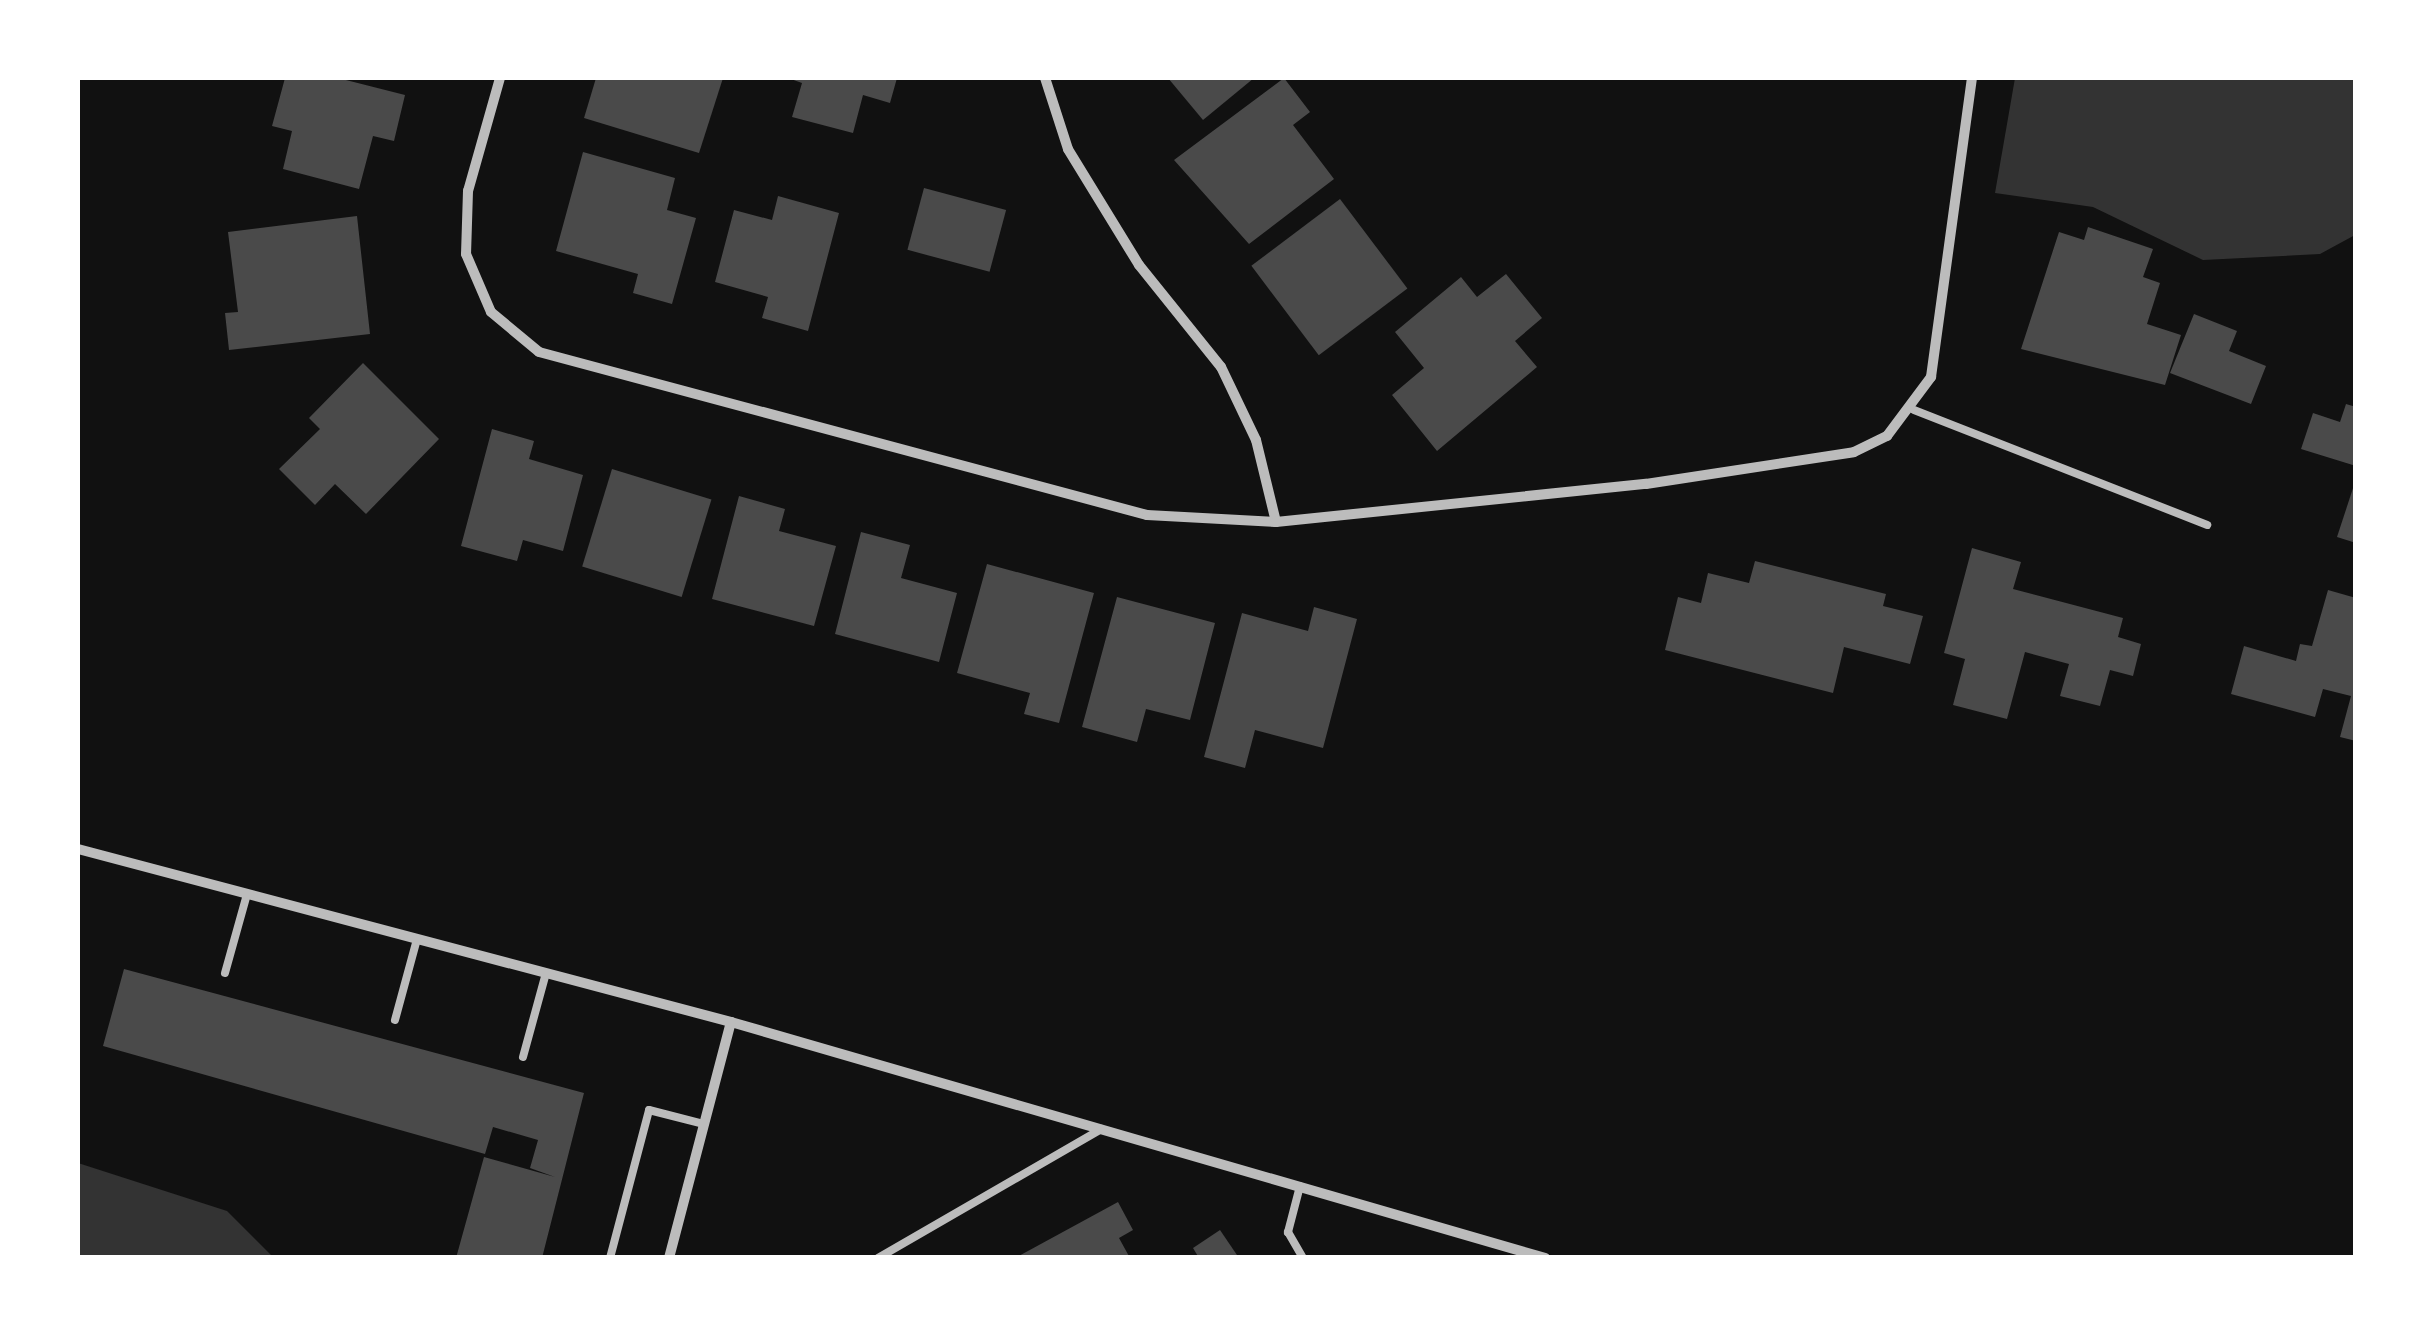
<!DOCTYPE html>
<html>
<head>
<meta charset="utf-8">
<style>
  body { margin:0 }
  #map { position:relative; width:2433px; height:1335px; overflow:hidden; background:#111; font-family:Cabin,sans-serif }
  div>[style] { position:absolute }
  .water>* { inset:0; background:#333 }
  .building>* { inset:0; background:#4a4a4a; transform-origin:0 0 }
  .service>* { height:8px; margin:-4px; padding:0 4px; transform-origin:4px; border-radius:4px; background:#bcbcbc }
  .minor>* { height:10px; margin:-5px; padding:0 5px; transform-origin:5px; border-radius:5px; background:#bcbcbc }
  span { translate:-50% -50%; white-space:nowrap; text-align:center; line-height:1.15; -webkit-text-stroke:10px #fff; paint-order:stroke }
  .frame { position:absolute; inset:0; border:80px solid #fff; pointer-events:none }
</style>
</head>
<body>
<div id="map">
  <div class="water">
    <div style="clip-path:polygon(2015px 78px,2355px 78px,2355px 235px,2320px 254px,2203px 260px,2093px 207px,1995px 193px)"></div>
    <div style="clip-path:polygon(78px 1163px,227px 1211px,273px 1257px,78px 1257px)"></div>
  </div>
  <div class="building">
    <div style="clip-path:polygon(285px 78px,338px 78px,405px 95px,394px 141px,373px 136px,359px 189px,283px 169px,292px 131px,272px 126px)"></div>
    <div style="clip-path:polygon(596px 78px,723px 78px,699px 153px,584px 118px)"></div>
    <div style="clip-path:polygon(788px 78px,897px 78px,890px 103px,863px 95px,853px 133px,792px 117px,802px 83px)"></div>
    <div style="clip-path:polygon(1168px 78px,1254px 78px,1203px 120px)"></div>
    <div style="clip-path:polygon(1284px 78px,1310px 112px,1293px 125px,1334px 179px,1249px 244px,1174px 160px)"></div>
    <div style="clip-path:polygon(583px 152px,675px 178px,667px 210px,696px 218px,672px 304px,633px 293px,638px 274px,556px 251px)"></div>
    <div style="left:924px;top:188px;width:85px;height:64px;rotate:15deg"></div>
    <div style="clip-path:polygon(778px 196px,839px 213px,808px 331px,762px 318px,768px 297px,715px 282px,734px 210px,772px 220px)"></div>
    <div style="left:1340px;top:199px;width:112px;height:111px;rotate:53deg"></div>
    <div style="clip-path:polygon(357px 216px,370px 334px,229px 350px,225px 313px,238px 312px,228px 232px)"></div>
    <div style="clip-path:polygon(2088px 227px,2153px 249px,2143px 277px,2160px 283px,2147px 324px,2181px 335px,2165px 385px,2021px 349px,2059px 232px,2084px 240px)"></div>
    <div style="clip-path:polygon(1506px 274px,1542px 318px,1515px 341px,1537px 367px,1437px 451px,1392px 395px,1424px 368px,1395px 332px,1461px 277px,1477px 297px)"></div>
    <div style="clip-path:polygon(2194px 314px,2237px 331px,2229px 351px,2266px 366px,2251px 404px,2170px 373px)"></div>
    <div style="clip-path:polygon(363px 363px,439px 439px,366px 514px,335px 484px,315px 505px,279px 469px,320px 429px,309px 418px)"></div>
    <div style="clip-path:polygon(2346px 404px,2356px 407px,2356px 466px,2301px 449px,2313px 413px,2340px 422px)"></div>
    <div style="clip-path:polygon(492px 429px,534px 441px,529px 459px,583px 475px,563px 551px,523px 540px,517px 561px,461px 546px)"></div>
    <div style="left:612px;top:469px;width:104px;height:102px;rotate:17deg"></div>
    <div style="clip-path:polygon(2356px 479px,2356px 543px,2337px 537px)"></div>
    <div style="clip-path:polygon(739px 496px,785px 509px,779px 531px,836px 546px,814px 626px,712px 599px)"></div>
    <div style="clip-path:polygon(861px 532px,910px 545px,901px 578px,957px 593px,939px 662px,835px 634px)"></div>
    <div style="clip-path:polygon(1972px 548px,2021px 562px,2013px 589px,2123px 618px,2118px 637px,2141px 644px,2133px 676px,2110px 670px,2100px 706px,2060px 696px,2069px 664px,2025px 652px,2007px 719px,1953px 705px,1965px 659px,1944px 653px)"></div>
    <div style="clip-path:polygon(1755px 561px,1886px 594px,1883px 606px,1923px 616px,1910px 664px,1844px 647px,1833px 693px,1665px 650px,1678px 597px,1701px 603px,1708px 573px,1749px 583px)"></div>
    <div style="clip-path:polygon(987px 564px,1094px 593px,1059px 723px,1024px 714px,1030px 693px,957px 673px)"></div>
    <div style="clip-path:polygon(2328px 590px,2356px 598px,2356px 741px,2340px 737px,2351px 696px,2323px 689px,2315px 717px,2231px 694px,2244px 646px,2296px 661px,2300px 644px,2312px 646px)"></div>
    <div style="clip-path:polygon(1117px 597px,1215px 623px,1190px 720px,1146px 709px,1137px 742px,1082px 727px)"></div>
    <div style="clip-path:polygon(1314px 607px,1357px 619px,1323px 748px,1255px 730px,1245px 768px,1204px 757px,1242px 613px,1308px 631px)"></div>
    <div style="clip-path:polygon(124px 969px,584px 1093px,542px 1258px,456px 1258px,484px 1157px,555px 1177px,530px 1168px,538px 1140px,493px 1127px,485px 1154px,103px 1046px)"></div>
    <div style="clip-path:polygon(1118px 1202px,1133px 1230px,1119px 1238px,1130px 1258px,1015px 1258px)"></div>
    <div style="clip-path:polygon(1220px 1230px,1239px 1258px,1199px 1258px,1193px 1248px)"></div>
  </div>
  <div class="service">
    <div style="left:1914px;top:410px;width:315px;rotate:21.4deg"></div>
    <div style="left:225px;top:973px;width:82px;rotate:-74.4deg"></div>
    <div style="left:395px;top:1020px;width:84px;rotate:-74.8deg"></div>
    <div style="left:523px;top:1057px;width:87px;rotate:-74.7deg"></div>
    <div style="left:1300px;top:1186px;width:48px;rotate:104.6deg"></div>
    <div style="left:1288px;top:1232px;width:30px;rotate:60deg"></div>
    <div style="left:610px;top:1258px;width:153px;rotate:-75.2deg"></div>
    <div style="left:649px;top:1110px;width:57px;rotate:14.3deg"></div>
    <div style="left:878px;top:1258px;width:258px;rotate:-30deg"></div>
  </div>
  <div class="minor">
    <div style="left:500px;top:78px;width:117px;rotate:105.8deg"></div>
    <div style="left:468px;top:191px;width:63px;rotate:91.8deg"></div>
    <div style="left:466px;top:254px;width:63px;rotate:66.7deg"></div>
    <div style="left:491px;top:312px;width:62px;rotate:39.8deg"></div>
    <div style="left:539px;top:352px;width:629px;rotate:15.01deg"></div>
    <div style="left:1147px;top:515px;width:129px;rotate:3.1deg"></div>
    <div style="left:1276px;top:522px;width:84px;rotate:-103.7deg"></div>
    <div style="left:1256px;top:440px;width:81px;rotate:-115.6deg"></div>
    <div style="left:1221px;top:367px;width:131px;rotate:-128.8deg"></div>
    <div style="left:1139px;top:265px;width:136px;rotate:-121.5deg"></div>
    <div style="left:1068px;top:149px;width:75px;rotate:-107.9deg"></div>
    <div style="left:1276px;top:522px;width:372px;rotate:-5.9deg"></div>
    <div style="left:1646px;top:484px;width:210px;rotate:-8.7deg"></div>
    <div style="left:1854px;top:452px;width:37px;rotate:-26deg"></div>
    <div style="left:1887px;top:436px;width:74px;rotate:-53.3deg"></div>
    <div style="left:1931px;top:377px;width:302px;rotate:-82.2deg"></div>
    <div style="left:78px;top:849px;width:676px;rotate:14.84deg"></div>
    <div style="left:731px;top:1022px;width:848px;rotate:16.17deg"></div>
    <div style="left:669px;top:1258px;width:244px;rotate:-75.3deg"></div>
  </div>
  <div class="frame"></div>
</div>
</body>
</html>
